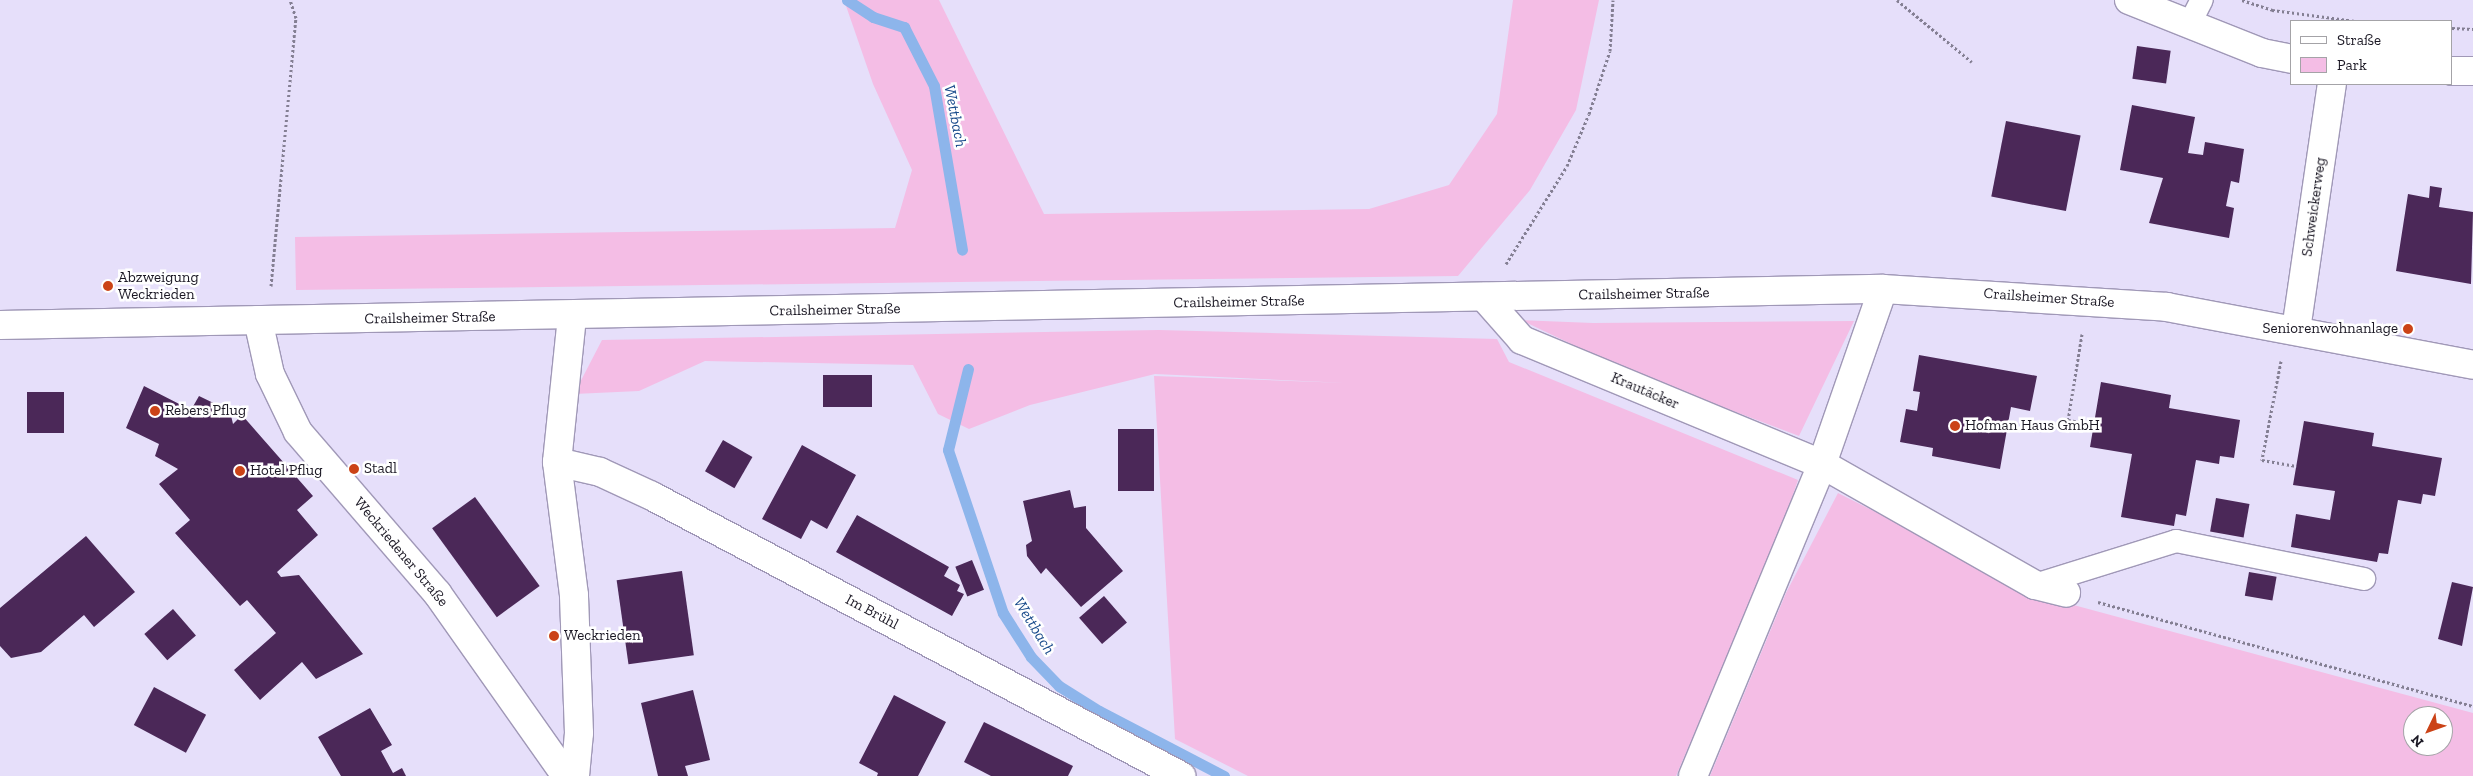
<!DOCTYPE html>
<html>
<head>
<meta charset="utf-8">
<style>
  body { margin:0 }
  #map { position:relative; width:2473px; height:776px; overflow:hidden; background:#e6dffa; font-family:"Zilla Slab",serif }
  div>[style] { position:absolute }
  .green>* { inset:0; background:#f4bde5 }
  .stream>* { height:11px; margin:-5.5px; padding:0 5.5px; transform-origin:5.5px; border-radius:5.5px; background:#8db5eb }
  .building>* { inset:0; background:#4b2858; transform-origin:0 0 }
  .path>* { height:3px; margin-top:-1.5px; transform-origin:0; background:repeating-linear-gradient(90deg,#847f93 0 2.5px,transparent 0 5px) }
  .roads { filter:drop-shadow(1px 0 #a098b7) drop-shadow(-1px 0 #a098b7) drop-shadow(0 1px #a098b7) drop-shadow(0 -1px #a098b7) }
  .service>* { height:22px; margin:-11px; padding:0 11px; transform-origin:11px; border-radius:11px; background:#fff }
  .minor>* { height:28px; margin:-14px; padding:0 14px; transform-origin:14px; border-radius:14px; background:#fff }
  .secondary>* { height:28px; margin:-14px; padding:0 14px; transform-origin:14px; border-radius:14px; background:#fff }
  .dots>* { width:14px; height:14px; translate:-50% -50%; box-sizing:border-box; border:2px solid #fff; border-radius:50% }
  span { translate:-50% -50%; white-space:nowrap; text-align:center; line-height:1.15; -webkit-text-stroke:5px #fff; paint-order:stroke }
  .street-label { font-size:15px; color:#1b1824 }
  .poi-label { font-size:15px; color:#1b1824 }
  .left { translate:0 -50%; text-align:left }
  .right { translate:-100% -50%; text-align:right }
  .water-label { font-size:16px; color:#194b8b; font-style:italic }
  .legend { position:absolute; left:2290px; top:20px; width:162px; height:65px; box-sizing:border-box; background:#fff; border:1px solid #a4a3a7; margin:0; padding:6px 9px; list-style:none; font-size:15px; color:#1b1824 }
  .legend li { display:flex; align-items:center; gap:10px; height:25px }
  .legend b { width:25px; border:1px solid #a4a3a7 }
  .north { position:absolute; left:2403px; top:706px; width:50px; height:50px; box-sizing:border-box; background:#fff; border:1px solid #a4a3a7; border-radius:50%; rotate:228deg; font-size:14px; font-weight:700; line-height:20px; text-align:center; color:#1b1824 }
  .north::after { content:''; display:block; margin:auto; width:18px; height:22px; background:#cb4317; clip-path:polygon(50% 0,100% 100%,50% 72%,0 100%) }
</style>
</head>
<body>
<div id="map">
  <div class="green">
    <div style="clip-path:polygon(844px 0,939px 0,1044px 214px,1369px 209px,1449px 185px,1497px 114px,1513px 0,1599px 0,1576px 110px,1530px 190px,1458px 276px,296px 290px,295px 237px,895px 228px,912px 170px,873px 84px)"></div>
    <div style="clip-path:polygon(1521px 320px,1593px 323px,1854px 321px,1799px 436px,1630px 372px)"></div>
    <div style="clip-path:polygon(1159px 330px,1497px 339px,1509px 362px,1798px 480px,1780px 533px,1676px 776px,1248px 776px,1175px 739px,1154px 376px,1346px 383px,1155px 374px,1030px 405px,969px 429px,938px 414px,913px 365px,705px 361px,639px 391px,574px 394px,602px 340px)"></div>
    <div style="clip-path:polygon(evenodd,1838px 493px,2044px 597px,2473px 713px,2473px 776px,1710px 776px,1786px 593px,1838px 493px,2413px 716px,2443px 716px,2443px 746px,2413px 746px,2413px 716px)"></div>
  </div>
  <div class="stream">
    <div style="left:847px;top:0;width:31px;rotate:33deg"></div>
    <div style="left:873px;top:17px;width:33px;rotate:18deg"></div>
    <div style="left:904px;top:27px;width:66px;rotate:63deg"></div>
    <div style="left:934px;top:86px;width:166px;rotate:80.3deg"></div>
    <div style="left:968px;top:369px;width:83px;rotate:103.9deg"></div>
    <div style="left:948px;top:450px;width:172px;rotate:71.4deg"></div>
    <div style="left:1003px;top:613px;width:52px;rotate:57.5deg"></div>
    <div style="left:1031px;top:657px;width:40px;rotate:46deg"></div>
    <div style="left:1059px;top:686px;width:47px;rotate:32deg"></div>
    <div style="left:1099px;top:711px;width:141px;rotate:27.5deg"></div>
  </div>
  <div class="building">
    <div style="left:2137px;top:46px;width:34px;height:33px;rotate:8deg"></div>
    <div style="clip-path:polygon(2132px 105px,2195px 117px,2188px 153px,2203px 155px,2205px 142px,2244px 149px,2239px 183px,2231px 181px,2226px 206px,2234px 208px,2229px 238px,2149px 223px,2163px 178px,2120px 170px)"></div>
    <div style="left:2006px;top:121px;width:76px;height:77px;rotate:11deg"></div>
    <div style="clip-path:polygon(2430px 186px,2442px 188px,2439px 207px,2473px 212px,2471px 284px,2396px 271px,2408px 194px,2429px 198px)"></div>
    <div style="clip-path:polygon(1919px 355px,2037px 376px,2030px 411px,2011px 407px,2000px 469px,1932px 456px,1933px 448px,1900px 442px,1906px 409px,1917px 411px,1920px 392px,1913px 391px)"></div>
    <div style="left:823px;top:375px;width:49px;height:32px"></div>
    <div style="clip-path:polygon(2101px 382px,2171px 395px,2169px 408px,2240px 420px,2234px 458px,2220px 456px,2219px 464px,2196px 460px,2186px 516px,2176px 514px,2174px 526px,2121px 517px,2132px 454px,2090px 447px)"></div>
    <div style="clip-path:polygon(144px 386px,191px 410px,199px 396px,230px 411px,233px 424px,242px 415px,313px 496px,297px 510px,318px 535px,277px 572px,281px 577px,299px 575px,363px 654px,316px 679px,302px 662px,260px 700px,234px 670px,276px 633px,247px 600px,240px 606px,175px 533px,190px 520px,159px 484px,178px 469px,155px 456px,159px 444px,126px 428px)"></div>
    <div style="left:27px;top:392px;width:37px;height:41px"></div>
    <div style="clip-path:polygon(2304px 421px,2374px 433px,2372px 446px,2442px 458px,2435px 496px,2423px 494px,2421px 504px,2398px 500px,2388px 554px,2379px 553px,2377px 562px,2291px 547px,2296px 514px,2330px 520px,2335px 491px,2293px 485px)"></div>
    <div style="left:1118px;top:429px;width:36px;height:62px"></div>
    <div style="left:723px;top:440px;width:34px;height:36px;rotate:30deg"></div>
    <div style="clip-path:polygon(802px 445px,856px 475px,827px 529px,811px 520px,801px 539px,762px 519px)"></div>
    <div style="clip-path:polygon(1070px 490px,1074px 508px,1086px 506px,1086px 528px,1123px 571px,1081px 607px,1046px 568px,1041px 574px,1027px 556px,1026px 545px,1032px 541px,1023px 501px)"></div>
    <div style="left:475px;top:497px;width:110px;height:53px;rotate:54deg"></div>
    <div style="left:2216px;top:498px;width:34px;height:34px;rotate:10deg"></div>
    <div style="clip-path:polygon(857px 515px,949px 567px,944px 576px,960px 585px,957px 591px,964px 594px,952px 616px,836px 552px)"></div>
    <div style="clip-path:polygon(86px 536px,135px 592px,94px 627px,84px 615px,41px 652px,11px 658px,0 646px,0 608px)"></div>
    <div style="left:972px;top:560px;width:32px;height:18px;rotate:68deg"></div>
    <div style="left:682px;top:571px;width:85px;height:66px;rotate:82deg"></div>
    <div style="left:2249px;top:572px;width:28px;height:24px;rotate:10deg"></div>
    <div style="clip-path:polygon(2452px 582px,2473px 587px,2462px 646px,2438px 639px)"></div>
    <div style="left:1104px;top:596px;width:35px;height:33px;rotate:49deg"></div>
    <div style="left:173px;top:609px;width:35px;height:38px;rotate:49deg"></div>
    <div style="left:154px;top:687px;width:59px;height:43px;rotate:28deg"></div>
    <div style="clip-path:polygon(693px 690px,710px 760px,685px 766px,688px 776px,658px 776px,641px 703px)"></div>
    <div style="clip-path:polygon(894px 695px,946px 722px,918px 776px,877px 776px,878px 773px,859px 763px)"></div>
    <div style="clip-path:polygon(370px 708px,392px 745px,381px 751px,393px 773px,402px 768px,406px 776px,341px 776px,318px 737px)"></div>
    <div style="clip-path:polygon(984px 722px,1073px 766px,1068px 776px,991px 776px,964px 762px)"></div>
  </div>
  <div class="path">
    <div style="left:1897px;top:0;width:97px;rotate:39.6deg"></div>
    <div style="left:2242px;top:0;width:32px;rotate:18deg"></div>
    <div style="left:2272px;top:10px;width:84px;rotate:7.5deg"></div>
    <div style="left:2452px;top:28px;width:21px;rotate:3deg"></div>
    <div style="left:1506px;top:264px;width:115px;rotate:-58.1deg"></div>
    <div style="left:1567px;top:166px;width:56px;rotate:-67.1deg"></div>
    <div style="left:1589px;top:114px;width:66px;rotate:-71.6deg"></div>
    <div style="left:1610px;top:51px;width:51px;rotate:-86.6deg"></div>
    <div style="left:271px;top:286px;width:269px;rotate:-84.7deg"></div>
    <div style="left:296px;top:18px;width:19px;rotate:-108deg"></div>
    <div style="left:2082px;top:334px;width:87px;rotate:99.2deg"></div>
    <div style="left:2068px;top:420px;width:26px;rotate:9deg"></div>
    <div style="left:2281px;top:361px;width:101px;rotate:100.9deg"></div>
    <div style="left:2262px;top:460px;width:35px;rotate:10deg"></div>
    <div style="left:2098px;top:602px;width:389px;rotate:15.5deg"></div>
  </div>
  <div class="roads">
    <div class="service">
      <div style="left:2189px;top:25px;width:28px;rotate:-63deg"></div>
      <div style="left:2035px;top:585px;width:148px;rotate:-17.3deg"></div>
      <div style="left:2176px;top:541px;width:192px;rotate:11.4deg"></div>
    </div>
    <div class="minor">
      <div style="left:2129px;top:0;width:143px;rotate:21.7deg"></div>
      <div style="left:2262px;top:53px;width:31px;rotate:11deg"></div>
      <div style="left:2452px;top:71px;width:21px"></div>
      <div style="left:1484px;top:297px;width:57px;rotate:48.5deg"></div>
      <div style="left:1522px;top:340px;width:325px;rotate:22.5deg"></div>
      <div style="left:1822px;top:464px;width:245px;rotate:29.6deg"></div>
      <div style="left:2035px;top:585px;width:32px;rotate:14deg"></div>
      <div style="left:258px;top:320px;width:55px;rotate:77.5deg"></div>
      <div style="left:270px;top:374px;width:64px;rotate:64.2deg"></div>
      <div style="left:298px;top:432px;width:213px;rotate:49.2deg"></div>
      <div style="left:437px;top:593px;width:224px;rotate:54.8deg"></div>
      <div style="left:2296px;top:330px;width:249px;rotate:-81.7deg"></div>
      <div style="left:557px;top:462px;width:147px;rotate:-84.1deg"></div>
      <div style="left:575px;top:776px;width:43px;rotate:-84.7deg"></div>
      <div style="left:579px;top:733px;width:138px;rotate:-92.1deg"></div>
      <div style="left:574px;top:595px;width:134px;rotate:-97.3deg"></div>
      <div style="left:557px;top:462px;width:44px;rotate:13.1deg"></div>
      <div style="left:600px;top:472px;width:57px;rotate:24.8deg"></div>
      <div style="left:652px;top:496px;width:599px;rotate:27.89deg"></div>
      <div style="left:1693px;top:776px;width:338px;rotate:-67.5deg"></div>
      <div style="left:1822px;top:464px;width:185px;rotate:-70.8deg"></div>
    </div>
    <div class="secondary">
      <div style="left:0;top:325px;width:1883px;rotate:-1.1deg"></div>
      <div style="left:1883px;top:289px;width:285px;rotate:3.6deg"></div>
      <div style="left:2167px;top:307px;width:311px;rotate:10.7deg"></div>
    </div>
  </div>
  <div class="dots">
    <div style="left:108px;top:286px;background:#cb4317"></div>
    <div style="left:2408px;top:329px;background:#cb4317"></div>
    <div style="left:155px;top:411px;background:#cb4317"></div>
    <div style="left:1955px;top:426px;background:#cb4317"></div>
    <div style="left:354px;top:469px;background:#cb4317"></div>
    <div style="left:240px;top:471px;background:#cb4317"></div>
    <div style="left:554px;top:636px;background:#cb4317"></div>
  </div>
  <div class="street-label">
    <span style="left:2314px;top:207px;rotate:-82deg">Schweickerweg</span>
    <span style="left:1644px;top:294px;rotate:-1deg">Crailsheimer Straße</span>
    <span style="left:2049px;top:298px;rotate:4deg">Crailsheimer Straße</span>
    <span style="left:1239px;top:302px;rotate:-1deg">Crailsheimer Straße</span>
    <span style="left:835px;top:310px;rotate:-1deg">Crailsheimer Straße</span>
    <span style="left:430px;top:318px;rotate:-1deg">Crailsheimer Straße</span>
    <span style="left:1645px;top:391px;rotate:23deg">Krautäcker</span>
    <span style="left:401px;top:552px;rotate:50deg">Weckriedener Straße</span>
    <span style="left:872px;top:612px;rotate:28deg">Im Brühl</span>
  </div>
  <div class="poi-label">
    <span class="left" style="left:118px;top:286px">Abzweigung<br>Weckrieden</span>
    <span class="right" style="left:2398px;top:329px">Seniorenwohnanlage</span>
    <span class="left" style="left:165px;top:411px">Rebers Pflug</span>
    <span class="left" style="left:1965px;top:426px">Hofman Haus GmbH</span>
    <span class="left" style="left:364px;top:469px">Stadl</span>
    <span class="left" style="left:250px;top:471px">Hotel Pflug</span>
    <span class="left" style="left:564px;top:636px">Weckrieden</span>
  </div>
  <div class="water-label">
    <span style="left:955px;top:116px;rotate:79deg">Wettbach</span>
    <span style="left:1034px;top:626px;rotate:58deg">Wettbach</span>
  </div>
  <ul class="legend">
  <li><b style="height:6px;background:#fff"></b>Straße</li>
  <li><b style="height:14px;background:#f4bde5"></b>Park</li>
  </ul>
  <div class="north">N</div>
</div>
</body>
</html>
